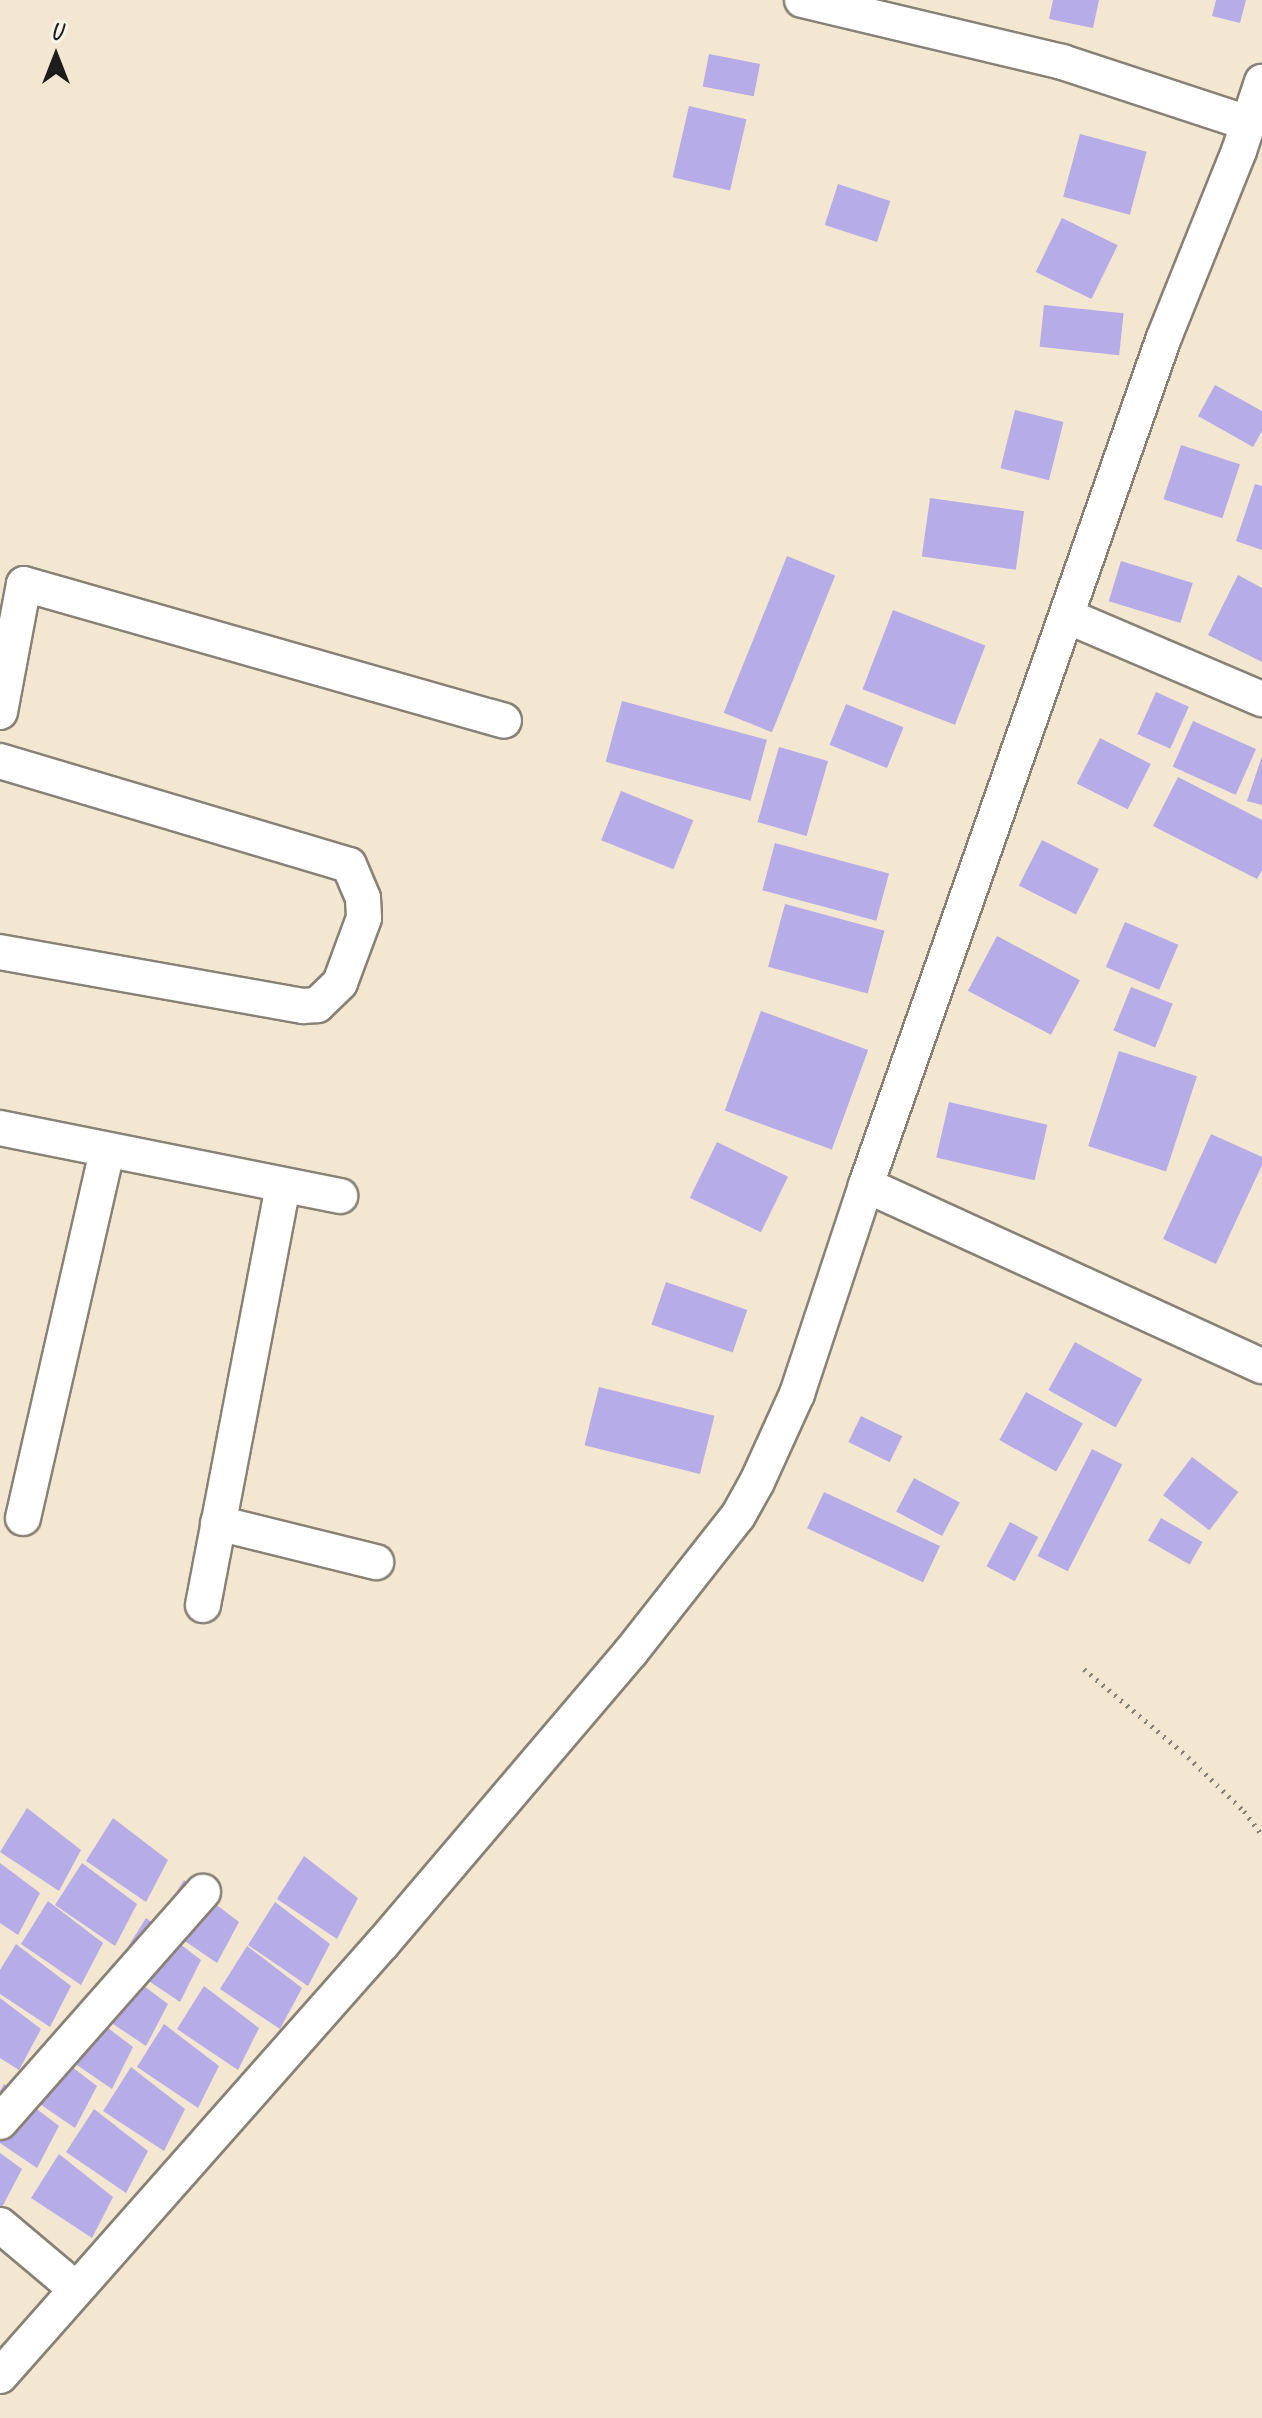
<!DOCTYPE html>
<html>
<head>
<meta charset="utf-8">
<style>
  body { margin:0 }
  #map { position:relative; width:1262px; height:2418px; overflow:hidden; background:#f4e7d1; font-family:Caveat,sans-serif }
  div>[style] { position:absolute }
  .building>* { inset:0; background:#b5ace8; transform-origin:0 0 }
  .path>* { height:5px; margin-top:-2.5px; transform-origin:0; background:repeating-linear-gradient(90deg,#888276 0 2px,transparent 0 8px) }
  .roads { filter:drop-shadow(2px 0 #888276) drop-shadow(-2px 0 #888276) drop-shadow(0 2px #888276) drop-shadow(0 -2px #888276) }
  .street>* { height:34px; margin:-17px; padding:0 17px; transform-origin:17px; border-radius:17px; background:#fff }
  span { translate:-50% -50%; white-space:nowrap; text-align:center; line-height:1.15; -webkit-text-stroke:6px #f7f3e8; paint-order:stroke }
  .north { position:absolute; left:16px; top:16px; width:80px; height:80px; -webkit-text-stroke:6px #f7f3e8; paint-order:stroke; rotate:0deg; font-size:22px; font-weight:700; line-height:32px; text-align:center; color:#1c1c1c }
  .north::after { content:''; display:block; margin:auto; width:28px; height:36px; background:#1c1c1c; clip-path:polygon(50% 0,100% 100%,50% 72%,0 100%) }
</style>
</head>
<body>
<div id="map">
  <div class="building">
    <div style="clip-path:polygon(1053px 0,1099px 0,1093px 28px,1049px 19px)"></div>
    <div style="clip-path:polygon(1216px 0,1246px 0,1240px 23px,1212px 16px)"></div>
    <div style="left:709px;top:54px;width:52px;height:33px;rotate:11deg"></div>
    <div style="left:689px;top:106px;width:59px;height:73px;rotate:13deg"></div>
    <div style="left:1080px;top:134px;width:69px;height:65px;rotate:15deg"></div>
    <div style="left:838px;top:184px;width:55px;height:43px;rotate:18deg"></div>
    <div style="left:1062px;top:218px;width:62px;height:60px;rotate:26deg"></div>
    <div style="left:1044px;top:305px;width:80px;height:42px;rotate:6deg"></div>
    <div style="clip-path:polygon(1215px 385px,1262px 411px,1262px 431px,1253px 447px,1198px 416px)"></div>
    <div style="left:1015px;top:410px;width:50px;height:60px;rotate:14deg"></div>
    <div style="left:1181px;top:445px;width:62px;height:57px;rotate:18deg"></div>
    <div style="clip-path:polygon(1255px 484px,1262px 486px,1262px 550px,1236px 541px)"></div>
    <div style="left:930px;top:498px;width:95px;height:59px;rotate:8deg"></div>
    <div style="left:787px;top:556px;width:52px;height:169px;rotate:22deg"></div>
    <div style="left:1121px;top:561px;width:75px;height:42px;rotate:17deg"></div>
    <div style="clip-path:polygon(1238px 575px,1262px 588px,1262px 662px,1208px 635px)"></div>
    <div style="left:893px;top:610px;width:99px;height:85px;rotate:21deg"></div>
    <div style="left:1156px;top:692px;width:36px;height:46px;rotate:24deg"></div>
    <div style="left:622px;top:701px;width:150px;height:63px;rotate:15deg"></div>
    <div style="left:846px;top:704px;width:62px;height:44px;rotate:22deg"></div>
    <div style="left:1193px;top:721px;width:69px;height:50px;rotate:24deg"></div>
    <div style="left:1100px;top:738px;width:57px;height:51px;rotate:27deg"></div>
    <div style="left:779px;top:747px;width:51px;height:78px;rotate:16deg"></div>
    <div style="clip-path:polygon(1262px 756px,1262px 805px,1247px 801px)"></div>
    <div style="clip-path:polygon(1178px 777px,1262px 820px,1262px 870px,1257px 879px,1153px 826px)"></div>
    <div style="left:621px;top:791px;width:78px;height:53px;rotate:22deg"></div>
    <div style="left:1042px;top:840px;width:64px;height:51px;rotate:27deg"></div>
    <div style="left:775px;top:843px;width:118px;height:49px;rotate:15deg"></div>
    <div style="left:785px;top:904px;width:103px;height:65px;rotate:15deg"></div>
    <div style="left:1125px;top:922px;width:58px;height:49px;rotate:23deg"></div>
    <div style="left:997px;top:936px;width:94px;height:62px;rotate:28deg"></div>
    <div style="left:1131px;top:987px;width:45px;height:47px;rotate:22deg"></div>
    <div style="left:761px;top:1011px;width:114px;height:106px;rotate:20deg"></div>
    <div style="left:1119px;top:1051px;width:82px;height:100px;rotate:18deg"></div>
    <div style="left:949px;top:1102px;width:101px;height:57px;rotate:13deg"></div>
    <div style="clip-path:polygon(1211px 1134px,1262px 1157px,1262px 1165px,1216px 1264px,1163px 1239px)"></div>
    <div style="left:717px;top:1142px;width:79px;height:62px;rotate:26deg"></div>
    <div style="left:666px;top:1282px;width:86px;height:45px;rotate:19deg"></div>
    <div style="left:1075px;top:1342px;width:77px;height:55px;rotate:29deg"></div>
    <div style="left:599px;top:1387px;width:119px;height:60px;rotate:14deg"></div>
    <div style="left:1026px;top:1392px;width:65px;height:55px;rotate:29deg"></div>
    <div style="left:861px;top:1416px;width:46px;height:29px;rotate:26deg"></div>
    <div style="left:1092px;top:1449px;width:34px;height:120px;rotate:27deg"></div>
    <div style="left:1192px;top:1457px;width:58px;height:48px;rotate:37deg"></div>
    <div style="left:914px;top:1478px;width:52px;height:38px;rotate:28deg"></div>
    <div style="left:824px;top:1492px;width:128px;height:40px;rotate:25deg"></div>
    <div style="left:1161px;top:1518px;width:48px;height:26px;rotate:30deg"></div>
    <div style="left:1010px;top:1522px;width:32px;height:50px;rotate:28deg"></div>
    <div style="clip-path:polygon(27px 1808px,81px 1850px,59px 1891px,0 1852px)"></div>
    <div style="clip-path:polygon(113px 1818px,168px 1860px,146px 1902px,86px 1861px)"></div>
    <div style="clip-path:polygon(304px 1856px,358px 1898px,337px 1939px,277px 1899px)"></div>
    <div style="clip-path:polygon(0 1863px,40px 1893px,18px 1935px,0 1923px)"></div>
    <div style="clip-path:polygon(82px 1863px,137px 1904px,115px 1946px,55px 1905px)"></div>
    <div style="clip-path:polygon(184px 1880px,239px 1922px,217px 1963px,157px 1922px)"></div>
    <div style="clip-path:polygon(48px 1901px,103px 1943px,81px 1985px,21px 1944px)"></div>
    <div style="clip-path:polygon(275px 1902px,330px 1944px,308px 1986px,248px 1945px)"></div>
    <div style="clip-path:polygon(146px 1918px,201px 1960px,180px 2002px,119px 1961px)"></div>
    <div style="clip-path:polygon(16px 1944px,71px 1986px,50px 2027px,0 1994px,0 1970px)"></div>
    <div style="clip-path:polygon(247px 1946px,302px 1988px,280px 2029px,220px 1989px)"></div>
    <div style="clip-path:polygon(113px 1963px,168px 2004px,146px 2046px,86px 2006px)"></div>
    <div style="clip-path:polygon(204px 1986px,259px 2028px,238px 2070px,177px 2029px)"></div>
    <div style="clip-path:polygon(0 1998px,41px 2029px,19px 2070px,0 2058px)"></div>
    <div style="clip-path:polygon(79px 2006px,133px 2047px,112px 2089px,52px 2048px)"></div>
    <div style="clip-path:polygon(164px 2024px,219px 2066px,198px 2108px,137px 2067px)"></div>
    <div style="clip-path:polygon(42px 2044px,97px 2086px,75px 2128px,15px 2087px)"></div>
    <div style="clip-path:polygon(131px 2067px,185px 2109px,164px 2151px,103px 2111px)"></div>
    <div style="clip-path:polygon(4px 2084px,59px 2126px,37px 2168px,0 2143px,0 2091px)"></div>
    <div style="clip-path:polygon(94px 2109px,148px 2151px,126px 2193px,66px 2152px)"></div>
    <div style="clip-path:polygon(0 2153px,22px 2169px,0 2211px)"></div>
    <div style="clip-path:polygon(59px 2154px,113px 2197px,92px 2238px,31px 2198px)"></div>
  </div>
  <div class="path">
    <div style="left:1084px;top:1669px;width:136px;rotate:40.2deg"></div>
    <div style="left:1188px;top:1757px;width:78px;rotate:44deg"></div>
    <div style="left:1244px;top:1811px;width:30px;rotate:53deg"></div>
  </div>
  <div class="roads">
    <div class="street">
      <div style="left:802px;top:0;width:267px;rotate:13.4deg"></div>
      <div style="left:1062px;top:62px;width:195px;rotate:18.2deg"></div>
      <div style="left:1067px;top:616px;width:212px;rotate:23.1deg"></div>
      <div style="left:0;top:712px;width:130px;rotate:-79.4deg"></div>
      <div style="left:24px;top:584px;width:499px;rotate:15.9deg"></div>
      <div style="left:0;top:761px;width:364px;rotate:16.6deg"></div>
      <div style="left:349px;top:865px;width:36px;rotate:67deg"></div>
      <div style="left:363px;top:898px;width:20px;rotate:87deg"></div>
      <div style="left:364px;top:918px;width:69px;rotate:110.3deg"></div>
      <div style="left:340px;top:983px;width:32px;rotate:136deg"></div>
      <div style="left:317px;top:1005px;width:14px;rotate:176deg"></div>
      <div style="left:303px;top:1006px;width:308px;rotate:-169.9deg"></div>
      <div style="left:0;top:1128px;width:347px;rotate:11.3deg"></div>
      <div style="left:866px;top:1185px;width:435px;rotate:24.6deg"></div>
      <div style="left:23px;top:1518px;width:376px;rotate:-77.1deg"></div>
      <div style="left:218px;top:1523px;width:163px;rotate:13.9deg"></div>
      <div style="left:203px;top:1605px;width:427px;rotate:-79.2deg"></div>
      <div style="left:0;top:2122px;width:307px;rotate:-48.6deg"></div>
      <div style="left:0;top:2225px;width:99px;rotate:40.1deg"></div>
      <div style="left:0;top:2376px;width:578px;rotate:-48.51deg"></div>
      <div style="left:383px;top:1943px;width:381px;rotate:-49.6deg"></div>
      <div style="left:630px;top:1653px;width:174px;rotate:-51.8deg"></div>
      <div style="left:738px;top:1516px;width:39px;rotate:-61deg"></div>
      <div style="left:757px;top:1482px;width:97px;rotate:-65.6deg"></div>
      <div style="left:797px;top:1394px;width:220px;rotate:-71.7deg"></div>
      <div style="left:866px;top:1185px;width:896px;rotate:-70.63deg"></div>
      <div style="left:1163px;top:340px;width:204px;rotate:-68.1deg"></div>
      <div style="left:1239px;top:151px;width:73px;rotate:-71.6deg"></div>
    </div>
  </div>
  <div class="north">U</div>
</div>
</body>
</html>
